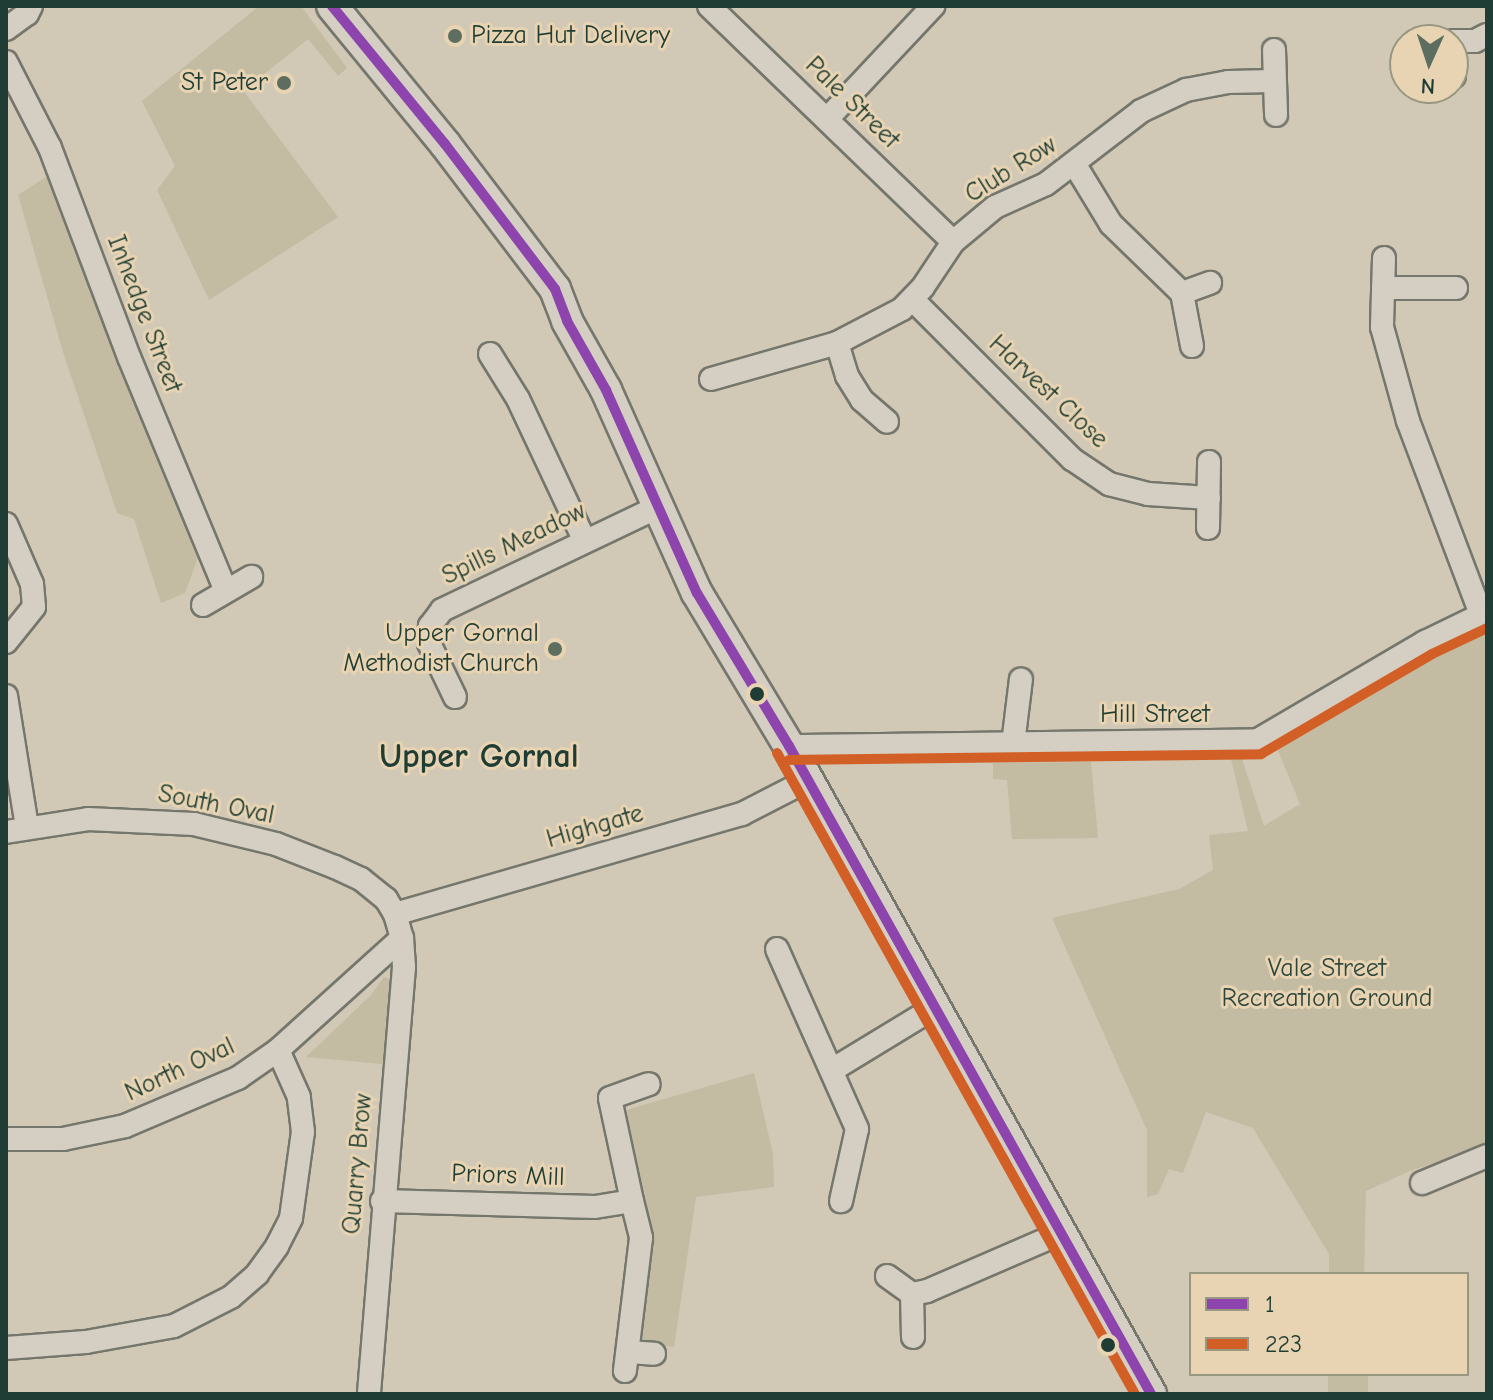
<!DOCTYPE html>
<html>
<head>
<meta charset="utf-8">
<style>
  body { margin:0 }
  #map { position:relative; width:1493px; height:1400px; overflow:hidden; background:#d1c8b5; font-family:"Comic Neue",sans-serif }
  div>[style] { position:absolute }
  .green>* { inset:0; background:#c4bba3; transform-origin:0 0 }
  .roads { filter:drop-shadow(2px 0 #75766c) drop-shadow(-2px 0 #75766c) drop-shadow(0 2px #75766c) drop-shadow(0 -2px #75766c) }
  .minor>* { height:22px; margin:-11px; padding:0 11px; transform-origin:11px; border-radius:11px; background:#d5cec2 }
  .major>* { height:30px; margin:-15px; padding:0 15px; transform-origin:15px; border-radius:15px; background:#d5cec2 }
  .bus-1>* { height:10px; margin:-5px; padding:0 5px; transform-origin:5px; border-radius:5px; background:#8e44ad }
  .bus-2>* { height:10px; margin:-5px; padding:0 5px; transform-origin:5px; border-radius:5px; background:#d25f25 }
  .dots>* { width:22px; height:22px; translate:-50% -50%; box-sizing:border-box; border:4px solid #e8d4b2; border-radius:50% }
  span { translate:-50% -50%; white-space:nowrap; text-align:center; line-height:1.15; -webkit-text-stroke:6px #e8d4b2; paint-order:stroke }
  .poi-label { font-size:26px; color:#1f3d34 }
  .left { translate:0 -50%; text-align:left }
  .right { translate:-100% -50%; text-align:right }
  .street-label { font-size:26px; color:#1f3d34 }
  .park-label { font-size:26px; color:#2e483e }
  .district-label { font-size:34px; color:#1f3d34; font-weight:700 }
  .frame { position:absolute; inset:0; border:8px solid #1f3d34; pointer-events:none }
  .legend { position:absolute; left:1189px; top:1272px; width:280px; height:104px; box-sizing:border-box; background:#e8d4b2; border:2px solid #989880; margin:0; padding:10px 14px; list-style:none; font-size:24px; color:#1f3d34 }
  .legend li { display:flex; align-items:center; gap:16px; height:40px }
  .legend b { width:40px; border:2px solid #989880 }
  .north { position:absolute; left:1389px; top:24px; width:80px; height:80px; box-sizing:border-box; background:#e8d4b2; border:2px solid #989880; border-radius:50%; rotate:183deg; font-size:22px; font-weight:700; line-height:32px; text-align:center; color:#1f3d34 }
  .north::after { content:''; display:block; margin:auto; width:28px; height:36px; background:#5d6e61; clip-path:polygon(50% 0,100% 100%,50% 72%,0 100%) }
</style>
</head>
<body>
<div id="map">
  <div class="green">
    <div style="clip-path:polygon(259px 6px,301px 6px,347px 68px,338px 76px,308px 39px,253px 83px,242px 70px,233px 77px,338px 217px,209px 300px,157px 190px,175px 166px,142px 101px)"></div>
    <div style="clip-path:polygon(51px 174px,200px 552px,185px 593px,161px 603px,134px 519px,117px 513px,63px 352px,18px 195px)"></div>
    <div style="clip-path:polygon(1487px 620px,1487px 1146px,1410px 1171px,1366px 1191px,1364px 1274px,1329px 1274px,1329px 1254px,1253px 1128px,1206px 1112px,1183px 1173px,1169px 1169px,1158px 1194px,1147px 1197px,1147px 1130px,1052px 918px,1179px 889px,1213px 870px,1209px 835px,1248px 831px,1231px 759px,1241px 756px,1264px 826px,1300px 804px,1275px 743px,1463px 629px)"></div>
    <div style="clip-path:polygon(1091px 762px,1098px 838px,1012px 839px,1007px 780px,993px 779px,993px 763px)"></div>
    <div style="clip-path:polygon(384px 977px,390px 979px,393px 988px,382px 1064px,306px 1057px,371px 995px)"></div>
    <div style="clip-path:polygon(754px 1073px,773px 1154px,774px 1187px,696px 1197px,674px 1347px,642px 1343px,648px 1215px,626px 1110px)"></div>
    <div style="left:1328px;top:1374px;width:40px;height:20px"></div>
  </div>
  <div class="roads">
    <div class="minor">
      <div style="left:709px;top:6px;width:339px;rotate:44deg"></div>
      <div style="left:6px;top:29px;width:26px;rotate:-36deg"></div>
      <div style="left:27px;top:14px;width:9px;rotate:-63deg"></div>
      <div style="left:1274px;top:50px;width:65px;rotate:88.2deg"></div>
      <div style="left:6px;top:62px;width:97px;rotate:62.9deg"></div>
      <div style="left:50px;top:148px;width:223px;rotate:69.3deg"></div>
      <div style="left:129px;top:357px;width:251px;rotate:67.5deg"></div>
      <div style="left:1454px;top:76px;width:35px;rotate:-90deg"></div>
      <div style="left:1454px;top:41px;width:21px"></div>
      <div style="left:1475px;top:41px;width:13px;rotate:-27deg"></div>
      <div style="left:828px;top:118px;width:154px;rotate:-46.8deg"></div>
      <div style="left:1075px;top:165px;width:69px;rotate:58.6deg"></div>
      <div style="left:1111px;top:224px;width:99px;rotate:44.2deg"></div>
      <div style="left:1182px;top:293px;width:54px;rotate:79.3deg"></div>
      <div style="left:1384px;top:258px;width:69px;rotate:91.7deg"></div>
      <div style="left:1382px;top:327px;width:98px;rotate:74.5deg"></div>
      <div style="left:1408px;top:421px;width:206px;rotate:69.3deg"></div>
      <div style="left:1383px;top:288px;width:73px"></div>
      <div style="left:1182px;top:293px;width:30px;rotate:-20deg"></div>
      <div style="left:913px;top:300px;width:225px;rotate:45deg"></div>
      <div style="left:1072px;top:459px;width:45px;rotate:34deg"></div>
      <div style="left:1109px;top:484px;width:40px;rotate:14.4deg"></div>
      <div style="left:1148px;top:494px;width:61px;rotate:3.8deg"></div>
      <div style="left:837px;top:343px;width:34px;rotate:73deg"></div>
      <div style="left:847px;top:376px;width:28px;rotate:58deg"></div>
      <div style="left:862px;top:400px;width:33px;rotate:41deg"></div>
      <div style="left:490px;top:354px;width:53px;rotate:58.1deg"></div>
      <div style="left:518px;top:399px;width:155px;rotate:64.8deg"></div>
      <div style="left:711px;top:379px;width:131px;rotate:-15.9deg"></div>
      <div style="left:837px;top:343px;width:73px;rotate:-27.6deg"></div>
      <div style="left:902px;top:309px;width:30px;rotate:-46deg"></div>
      <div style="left:923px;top:287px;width:54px;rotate:-56.3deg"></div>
      <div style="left:953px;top:242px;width:55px;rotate:-39.8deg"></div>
      <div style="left:995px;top:207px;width:56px;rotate:-24.3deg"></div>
      <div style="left:1046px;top:184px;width:120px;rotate:-37.5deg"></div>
      <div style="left:1141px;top:111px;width:50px;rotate:-25deg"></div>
      <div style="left:1186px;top:90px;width:43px;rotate:-10.8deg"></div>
      <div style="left:1228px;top:82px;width:46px;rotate:-1.2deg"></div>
      <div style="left:6px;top:524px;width:65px;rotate:66.6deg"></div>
      <div style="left:32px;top:584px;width:23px;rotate:85deg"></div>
      <div style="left:34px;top:607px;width:45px;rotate:128.7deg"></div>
      <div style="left:1208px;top:528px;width:66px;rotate:-89.1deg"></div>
      <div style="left:203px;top:605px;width:56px;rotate:-30.3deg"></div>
      <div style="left:6px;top:696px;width:133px;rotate:80.9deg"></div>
      <div style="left:455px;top:697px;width:60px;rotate:-115.7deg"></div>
      <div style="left:429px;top:643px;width:17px;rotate:-87deg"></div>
      <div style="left:430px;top:626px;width:20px;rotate:-53deg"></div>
      <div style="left:442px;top:610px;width:237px;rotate:-25.5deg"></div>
      <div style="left:1013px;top:744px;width:65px;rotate:-83deg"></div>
      <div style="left:789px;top:746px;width:469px;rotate:-0.7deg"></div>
      <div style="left:1258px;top:740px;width:194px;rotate:-30.4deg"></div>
      <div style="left:1425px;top:642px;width:69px;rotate:-25.8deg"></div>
      <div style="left:6px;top:832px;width:83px;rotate:-9deg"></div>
      <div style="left:88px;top:819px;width:106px;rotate:2.7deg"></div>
      <div style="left:194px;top:824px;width:84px;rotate:13.7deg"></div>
      <div style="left:276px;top:844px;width:63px;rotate:21.3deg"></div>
      <div style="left:335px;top:867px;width:29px;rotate:25deg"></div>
      <div style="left:361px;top:879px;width:32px;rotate:39deg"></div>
      <div style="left:386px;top:899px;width:17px;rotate:59deg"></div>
      <div style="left:395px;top:914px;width:25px;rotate:74deg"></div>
      <div style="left:402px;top:938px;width:29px;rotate:86deg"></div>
      <div style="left:404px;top:967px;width:428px;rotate:94.7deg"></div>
      <div style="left:395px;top:914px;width:361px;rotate:-16.1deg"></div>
      <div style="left:742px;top:814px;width:72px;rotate:-27.3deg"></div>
      <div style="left:777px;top:949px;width:197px;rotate:66deg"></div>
      <div style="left:857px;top:1129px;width:74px;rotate:102.5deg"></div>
      <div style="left:832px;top:1070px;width:119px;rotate:-31.3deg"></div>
      <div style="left:6px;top:1139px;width:57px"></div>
      <div style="left:63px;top:1139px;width:63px;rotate:-11.8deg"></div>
      <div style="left:125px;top:1126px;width:123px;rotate:-23deg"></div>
      <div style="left:238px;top:1078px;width:49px;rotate:-35deg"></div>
      <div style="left:278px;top:1050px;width:167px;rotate:-42.1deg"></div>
      <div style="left:1422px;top:1183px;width:70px;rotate:-22.6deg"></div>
      <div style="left:382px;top:1201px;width:213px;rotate:1.6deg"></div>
      <div style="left:595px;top:1207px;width:37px;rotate:-9deg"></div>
      <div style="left:632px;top:1201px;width:38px;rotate:76deg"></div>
      <div style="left:641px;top:1238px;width:134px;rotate:96.9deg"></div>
      <div style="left:632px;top:1201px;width:105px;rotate:-102.1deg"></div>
      <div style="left:610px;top:1098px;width:41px;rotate:-19.7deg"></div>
      <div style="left:887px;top:1276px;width:31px;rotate:36deg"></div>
      <div style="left:913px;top:1337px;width:43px;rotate:-91.3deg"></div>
      <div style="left:912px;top:1294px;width:15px;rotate:-11deg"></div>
      <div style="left:927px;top:1291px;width:146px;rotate:-23.4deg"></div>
      <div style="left:6px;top:1348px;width:80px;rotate:-4.3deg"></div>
      <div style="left:86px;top:1342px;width:89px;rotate:-10.3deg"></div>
      <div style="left:174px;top:1326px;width:64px;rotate:-27deg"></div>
      <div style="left:231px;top:1297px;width:35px;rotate:-41deg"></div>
      <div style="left:257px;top:1274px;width:34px;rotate:-54deg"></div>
      <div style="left:277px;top:1246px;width:31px;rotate:-63deg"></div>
      <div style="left:291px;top:1218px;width:87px;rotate:-82.1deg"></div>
      <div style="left:303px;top:1132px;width:35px;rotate:-97deg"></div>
      <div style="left:299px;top:1097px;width:51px;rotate:-114.1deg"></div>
      <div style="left:628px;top:1352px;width:26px;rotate:4deg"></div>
    </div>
    <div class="major">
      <div style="left:332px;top:6px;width:178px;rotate:50.7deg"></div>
      <div style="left:445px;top:144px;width:182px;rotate:52.8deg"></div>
      <div style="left:555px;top:289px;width:34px;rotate:69deg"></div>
      <div style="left:567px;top:321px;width:79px;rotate:60.5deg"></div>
      <div style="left:606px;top:390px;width:222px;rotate:65.9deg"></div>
      <div style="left:697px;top:593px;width:179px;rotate:59deg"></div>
      <div style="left:789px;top:746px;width:742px;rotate:60.81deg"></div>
    </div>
  </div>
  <div class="bus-1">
    <div style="left:332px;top:6px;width:178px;rotate:50.7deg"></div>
    <div style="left:445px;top:144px;width:182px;rotate:52.8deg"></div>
    <div style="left:555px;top:289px;width:34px;rotate:69deg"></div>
    <div style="left:567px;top:321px;width:79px;rotate:60.5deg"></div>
    <div style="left:606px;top:390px;width:222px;rotate:65.9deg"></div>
    <div style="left:697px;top:593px;width:179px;rotate:59deg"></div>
    <div style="left:789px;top:746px;width:742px;rotate:60.81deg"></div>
  </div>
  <div class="bus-2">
    <div style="left:777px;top:753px;width:734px;rotate:60.82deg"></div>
    <div style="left:789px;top:760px;width:472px;rotate:-0.7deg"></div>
    <div style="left:1261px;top:754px;width:198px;rotate:-30.3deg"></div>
    <div style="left:1432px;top:654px;width:61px;rotate:-25.3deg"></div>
  </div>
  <div class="dots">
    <div style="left:455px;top:36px;background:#5d6e61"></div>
    <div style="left:284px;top:83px;background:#5d6e61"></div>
    <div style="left:555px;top:649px;background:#5d6e61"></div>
    <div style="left:757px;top:694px;background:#1f3d34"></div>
    <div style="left:1108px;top:1345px;background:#1f3d34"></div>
  </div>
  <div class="poi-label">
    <span class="left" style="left:471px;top:36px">Pizza Hut Delivery</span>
    <span class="right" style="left:268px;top:83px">St Peter</span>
    <span class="right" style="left:539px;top:649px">Upper Gornal<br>Methodist Church</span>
  </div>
  <div class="street-label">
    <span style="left:852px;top:103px;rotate:44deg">Pale Street</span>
    <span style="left:1011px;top:170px;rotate:-32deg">Club Row</span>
    <span style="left:144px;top:314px;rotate:69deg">Inhedge Street</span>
    <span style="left:1048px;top:392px;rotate:43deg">Harvest Close</span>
    <span style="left:514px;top:544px;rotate:-26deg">Spills Meadow</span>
    <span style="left:1155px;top:715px">Hill Street</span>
    <span style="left:216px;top:805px;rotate:11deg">South Oval</span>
    <span style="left:595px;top:827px;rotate:-16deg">Highgate</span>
    <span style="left:180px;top:1070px;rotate:-25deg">North Oval</span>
    <span style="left:358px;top:1164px;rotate:-85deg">Quarry Brow</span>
    <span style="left:508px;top:1176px;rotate:2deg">Priors Mill</span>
  </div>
  <div class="park-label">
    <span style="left:1327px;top:984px">Vale Street<br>Recreation Ground</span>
  </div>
  <div class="district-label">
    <span style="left:479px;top:757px">Upper Gornal</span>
  </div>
  <div class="frame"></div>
  <ul class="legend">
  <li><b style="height:10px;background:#8e44ad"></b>1</li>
  <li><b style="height:10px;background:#d25f25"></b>223</li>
  </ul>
  <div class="north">N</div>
</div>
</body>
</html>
